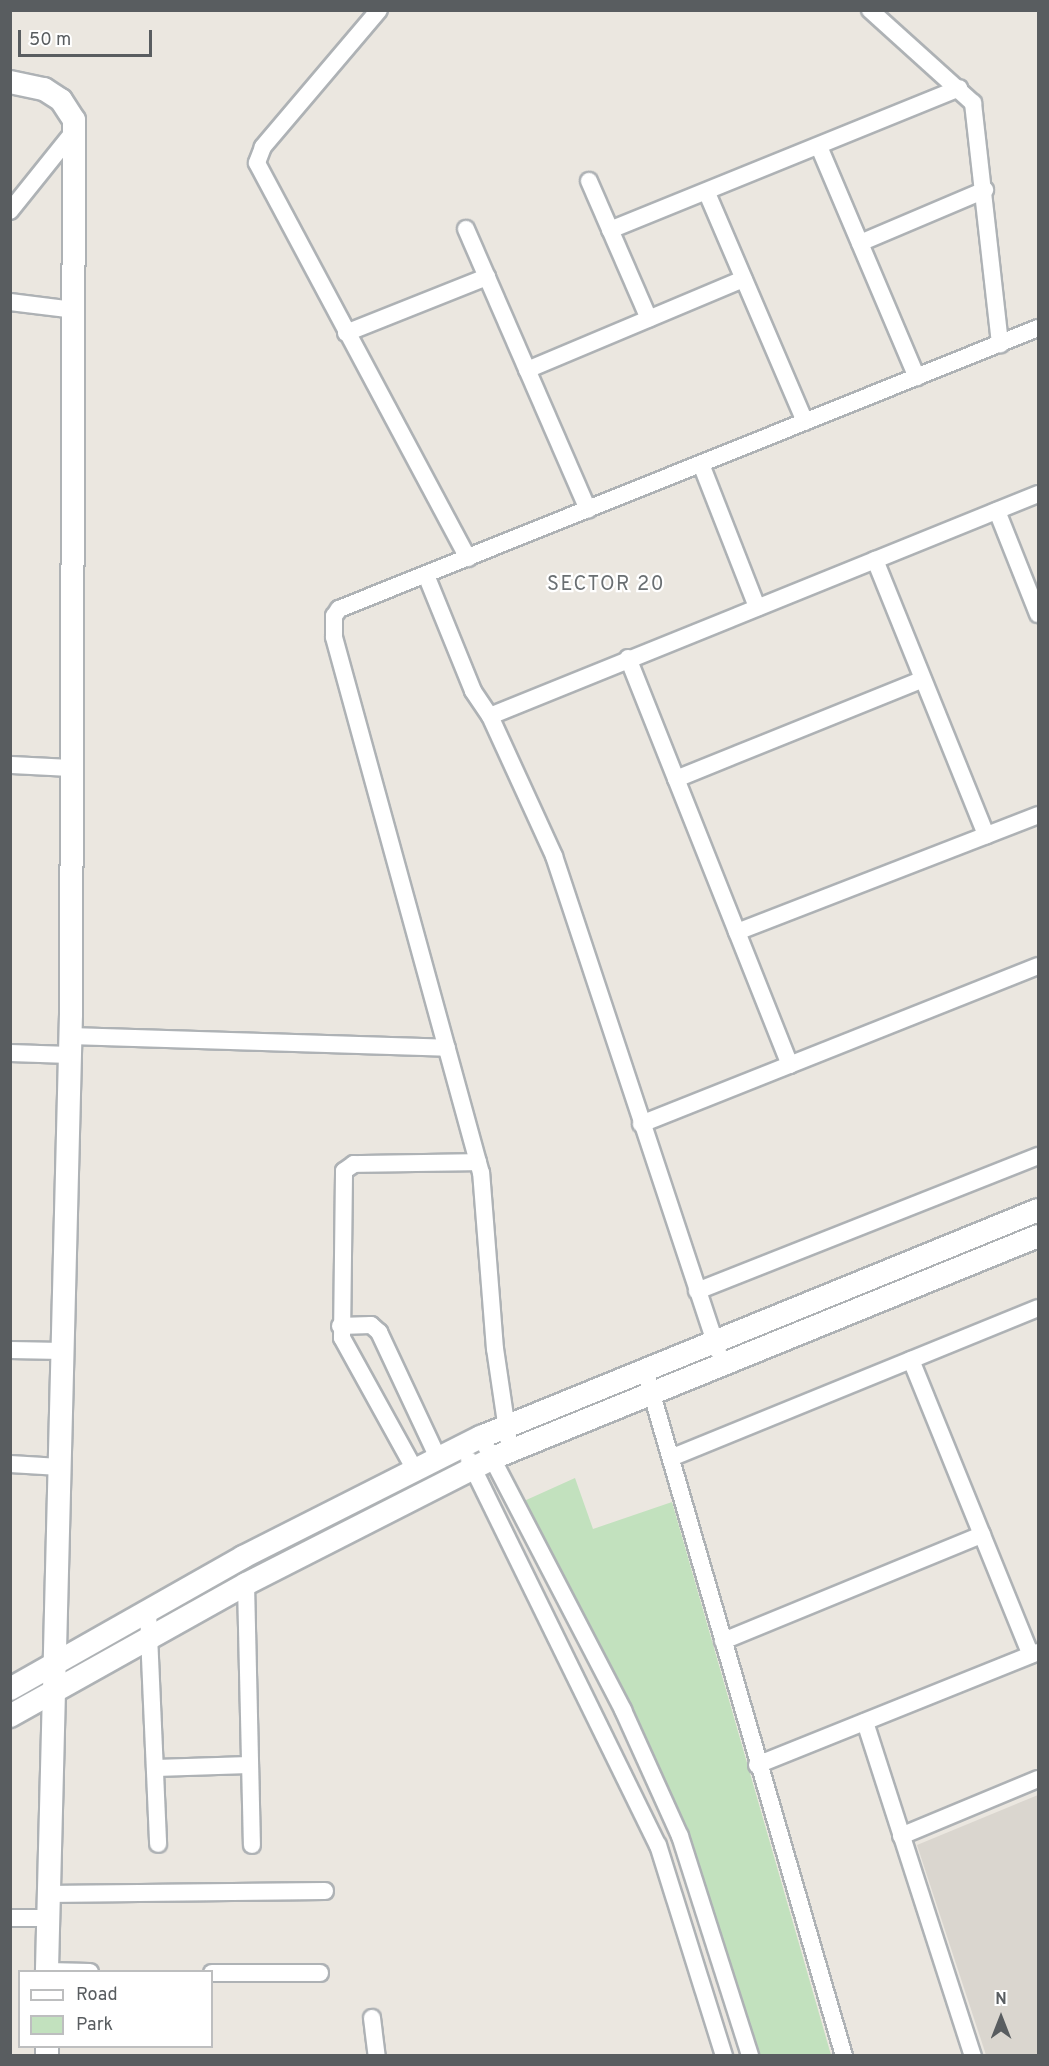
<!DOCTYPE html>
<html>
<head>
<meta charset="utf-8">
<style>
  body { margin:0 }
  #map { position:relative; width:1049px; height:2066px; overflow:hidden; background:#ebe7e0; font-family:Overpass,sans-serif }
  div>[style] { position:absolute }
  .education>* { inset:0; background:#dad6cf }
  .green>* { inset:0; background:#c2e1be }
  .roads { filter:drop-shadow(2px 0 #aeb2b5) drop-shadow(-2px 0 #aeb2b5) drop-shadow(0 2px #aeb2b5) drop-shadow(0 -2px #aeb2b5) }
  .street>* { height:16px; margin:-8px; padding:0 8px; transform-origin:8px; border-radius:8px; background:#fff }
  .secondary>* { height:22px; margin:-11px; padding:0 11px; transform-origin:11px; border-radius:11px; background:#fff }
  span { translate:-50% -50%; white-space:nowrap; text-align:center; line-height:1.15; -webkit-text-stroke:4.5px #fff; paint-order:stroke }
  .quarter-label { font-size:20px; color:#6a6f72; letter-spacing:1.5px }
  .frame { position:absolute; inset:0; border:12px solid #595d60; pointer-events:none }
  .legend { position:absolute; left:18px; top:1970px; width:195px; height:78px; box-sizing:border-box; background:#fff; border:2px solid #bdbebf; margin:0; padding:8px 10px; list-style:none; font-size:18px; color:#595d60 }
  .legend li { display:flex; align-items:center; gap:12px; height:30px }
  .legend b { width:30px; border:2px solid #bdbebf }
  .north { position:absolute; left:971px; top:1988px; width:60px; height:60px; -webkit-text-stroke:4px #fff; paint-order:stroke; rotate:0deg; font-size:16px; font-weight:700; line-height:24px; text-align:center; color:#595d60 }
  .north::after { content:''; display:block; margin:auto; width:21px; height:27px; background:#595d60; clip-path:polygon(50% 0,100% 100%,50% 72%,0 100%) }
  .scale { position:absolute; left:18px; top:30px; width:134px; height:27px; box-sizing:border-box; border:3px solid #595d60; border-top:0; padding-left:8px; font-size:18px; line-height:21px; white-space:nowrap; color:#595d60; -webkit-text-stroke:4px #fff; paint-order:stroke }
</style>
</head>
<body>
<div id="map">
  <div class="education">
    <div style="clip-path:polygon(1038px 1795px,1038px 2055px,986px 2055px,917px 1845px)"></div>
  </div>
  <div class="green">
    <div style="clip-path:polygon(575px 1478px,593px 1529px,672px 1502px,831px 2055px,759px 2055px,683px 1825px,524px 1501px)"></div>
  </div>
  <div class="roads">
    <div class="street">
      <div style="left:379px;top:10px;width:180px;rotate:130.3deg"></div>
      <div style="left:263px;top:147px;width:17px;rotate:111deg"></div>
      <div style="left:257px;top:163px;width:448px;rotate:61.9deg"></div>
      <div style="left:870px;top:10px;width:139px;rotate:42.1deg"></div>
      <div style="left:973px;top:103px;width:243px;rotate:83.6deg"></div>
      <div style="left:820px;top:149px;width:248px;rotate:67deg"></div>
      <div style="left:589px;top:181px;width:150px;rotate:66.5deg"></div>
      <div style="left:707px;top:193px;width:249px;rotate:66.8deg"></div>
      <div style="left:10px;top:211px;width:102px;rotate:-51.3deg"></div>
      <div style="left:466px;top:229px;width:306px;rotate:66.5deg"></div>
      <div style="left:610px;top:230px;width:377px;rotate:-22.1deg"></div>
      <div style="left:860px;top:243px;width:136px;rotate:-23deg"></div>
      <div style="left:10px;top:302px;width:64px;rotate:7.1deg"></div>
      <div style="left:346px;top:333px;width:152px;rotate:-21.7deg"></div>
      <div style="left:527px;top:370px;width:235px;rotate:-22.8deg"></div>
      <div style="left:701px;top:464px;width:154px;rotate:68.6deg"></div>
      <div style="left:997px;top:511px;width:111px;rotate:68.3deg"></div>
      <div style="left:875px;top:560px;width:297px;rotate:68deg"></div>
      <div style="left:426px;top:575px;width:125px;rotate:67.9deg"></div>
      <div style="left:473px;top:691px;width:30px;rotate:56deg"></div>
      <div style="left:490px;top:716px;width:154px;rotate:65.4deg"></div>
      <div style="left:554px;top:856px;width:521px;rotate:71.67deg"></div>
      <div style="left:628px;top:658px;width:438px;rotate:68.3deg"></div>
      <div style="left:490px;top:716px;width:591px;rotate:-22.05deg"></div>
      <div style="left:10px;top:765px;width:62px;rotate:2.8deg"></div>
      <div style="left:676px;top:779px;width:266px;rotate:-22deg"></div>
      <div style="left:737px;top:932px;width:323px;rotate:-21.2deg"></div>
      <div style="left:70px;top:1036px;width:377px;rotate:1.8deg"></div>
      <div style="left:10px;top:1053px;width:60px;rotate:1.9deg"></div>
      <div style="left:641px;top:1124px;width:427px;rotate:-21.7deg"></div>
      <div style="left:697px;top:1291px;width:367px;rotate:-21.6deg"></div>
      <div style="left:340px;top:1326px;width:31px;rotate:-2deg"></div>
      <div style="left:371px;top:1325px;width:11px;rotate:41deg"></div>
      <div style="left:379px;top:1332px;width:139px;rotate:64.9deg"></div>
      <div style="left:10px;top:1350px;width:53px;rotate:1.1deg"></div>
      <div style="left:911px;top:1360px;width:318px;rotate:67.9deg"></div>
      <div style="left:645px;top:1370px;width:714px;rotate:73.82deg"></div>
      <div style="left:481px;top:1437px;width:308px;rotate:62.5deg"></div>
      <div style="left:623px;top:1710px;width:138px;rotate:65.7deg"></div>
      <div style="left:680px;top:1836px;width:231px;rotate:72.3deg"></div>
      <div style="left:510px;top:1450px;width:102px;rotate:-98.4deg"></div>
      <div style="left:495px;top:1349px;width:177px;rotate:-94.5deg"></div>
      <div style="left:481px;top:1173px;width:556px;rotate:-105.34deg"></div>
      <div style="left:334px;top:637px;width:21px;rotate:-90deg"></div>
      <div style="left:334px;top:616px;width:9px;rotate:-54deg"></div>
      <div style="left:339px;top:609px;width:753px;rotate:-21.9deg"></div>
      <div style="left:673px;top:1457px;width:394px;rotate:-22.2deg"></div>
      <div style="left:469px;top:1460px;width:429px;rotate:63.9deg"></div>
      <div style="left:658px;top:1845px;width:221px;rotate:72.6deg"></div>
      <div style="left:10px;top:1464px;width:50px;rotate:3.4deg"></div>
      <div style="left:415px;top:1470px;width:151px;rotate:-118.9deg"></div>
      <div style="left:342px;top:1338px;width:167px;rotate:-89.3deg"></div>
      <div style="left:344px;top:1171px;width:12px;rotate:-35deg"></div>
      <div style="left:354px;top:1164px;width:124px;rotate:-0.9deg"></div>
      <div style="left:246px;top:1584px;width:261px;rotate:88.7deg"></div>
      <div style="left:148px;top:1612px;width:232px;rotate:87.5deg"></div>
      <div style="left:723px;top:1641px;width:280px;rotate:-22.3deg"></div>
      <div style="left:865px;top:1722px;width:351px;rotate:72.1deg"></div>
      <div style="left:757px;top:1765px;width:303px;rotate:-21.9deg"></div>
      <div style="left:156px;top:1768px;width:93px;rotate:-1.8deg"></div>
      <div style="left:901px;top:1836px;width:148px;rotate:-22.6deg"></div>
      <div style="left:47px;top:1894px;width:278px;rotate:-0.6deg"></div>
      <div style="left:10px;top:1918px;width:37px"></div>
      <div style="left:47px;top:1971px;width:43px;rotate:1.3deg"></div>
      <div style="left:212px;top:1973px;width:108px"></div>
      <div style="left:372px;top:2018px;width:38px;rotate:83deg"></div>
    </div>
    <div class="secondary">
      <div style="left:10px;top:82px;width:35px;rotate:12deg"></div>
      <div style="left:44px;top:89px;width:20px;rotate:33deg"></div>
      <div style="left:61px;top:100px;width:24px;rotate:57deg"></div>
      <div style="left:74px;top:120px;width:894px;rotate:90.19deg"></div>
      <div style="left:71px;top:1014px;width:958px;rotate:91.44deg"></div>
      <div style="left:10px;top:1689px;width:268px;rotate:-29.5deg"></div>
      <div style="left:243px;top:1557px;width:267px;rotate:-26.8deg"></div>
      <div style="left:481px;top:1437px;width:601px;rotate:-22.17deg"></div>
      <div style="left:10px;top:1716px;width:270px;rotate:-29.2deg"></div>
      <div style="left:246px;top:1584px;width:277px;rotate:-27deg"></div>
      <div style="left:493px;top:1458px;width:588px;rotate:-22.16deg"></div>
      <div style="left:47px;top:2056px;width:10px;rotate:-90deg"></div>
    </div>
  </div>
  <div class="quarter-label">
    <span style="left:606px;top:585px">SECTOR 20</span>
  </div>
  <div class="frame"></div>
  <ul class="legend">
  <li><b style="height:8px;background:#fff"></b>Road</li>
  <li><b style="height:16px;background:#c2e1be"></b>Park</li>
  </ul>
  <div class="north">N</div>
  <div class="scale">50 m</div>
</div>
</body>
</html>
